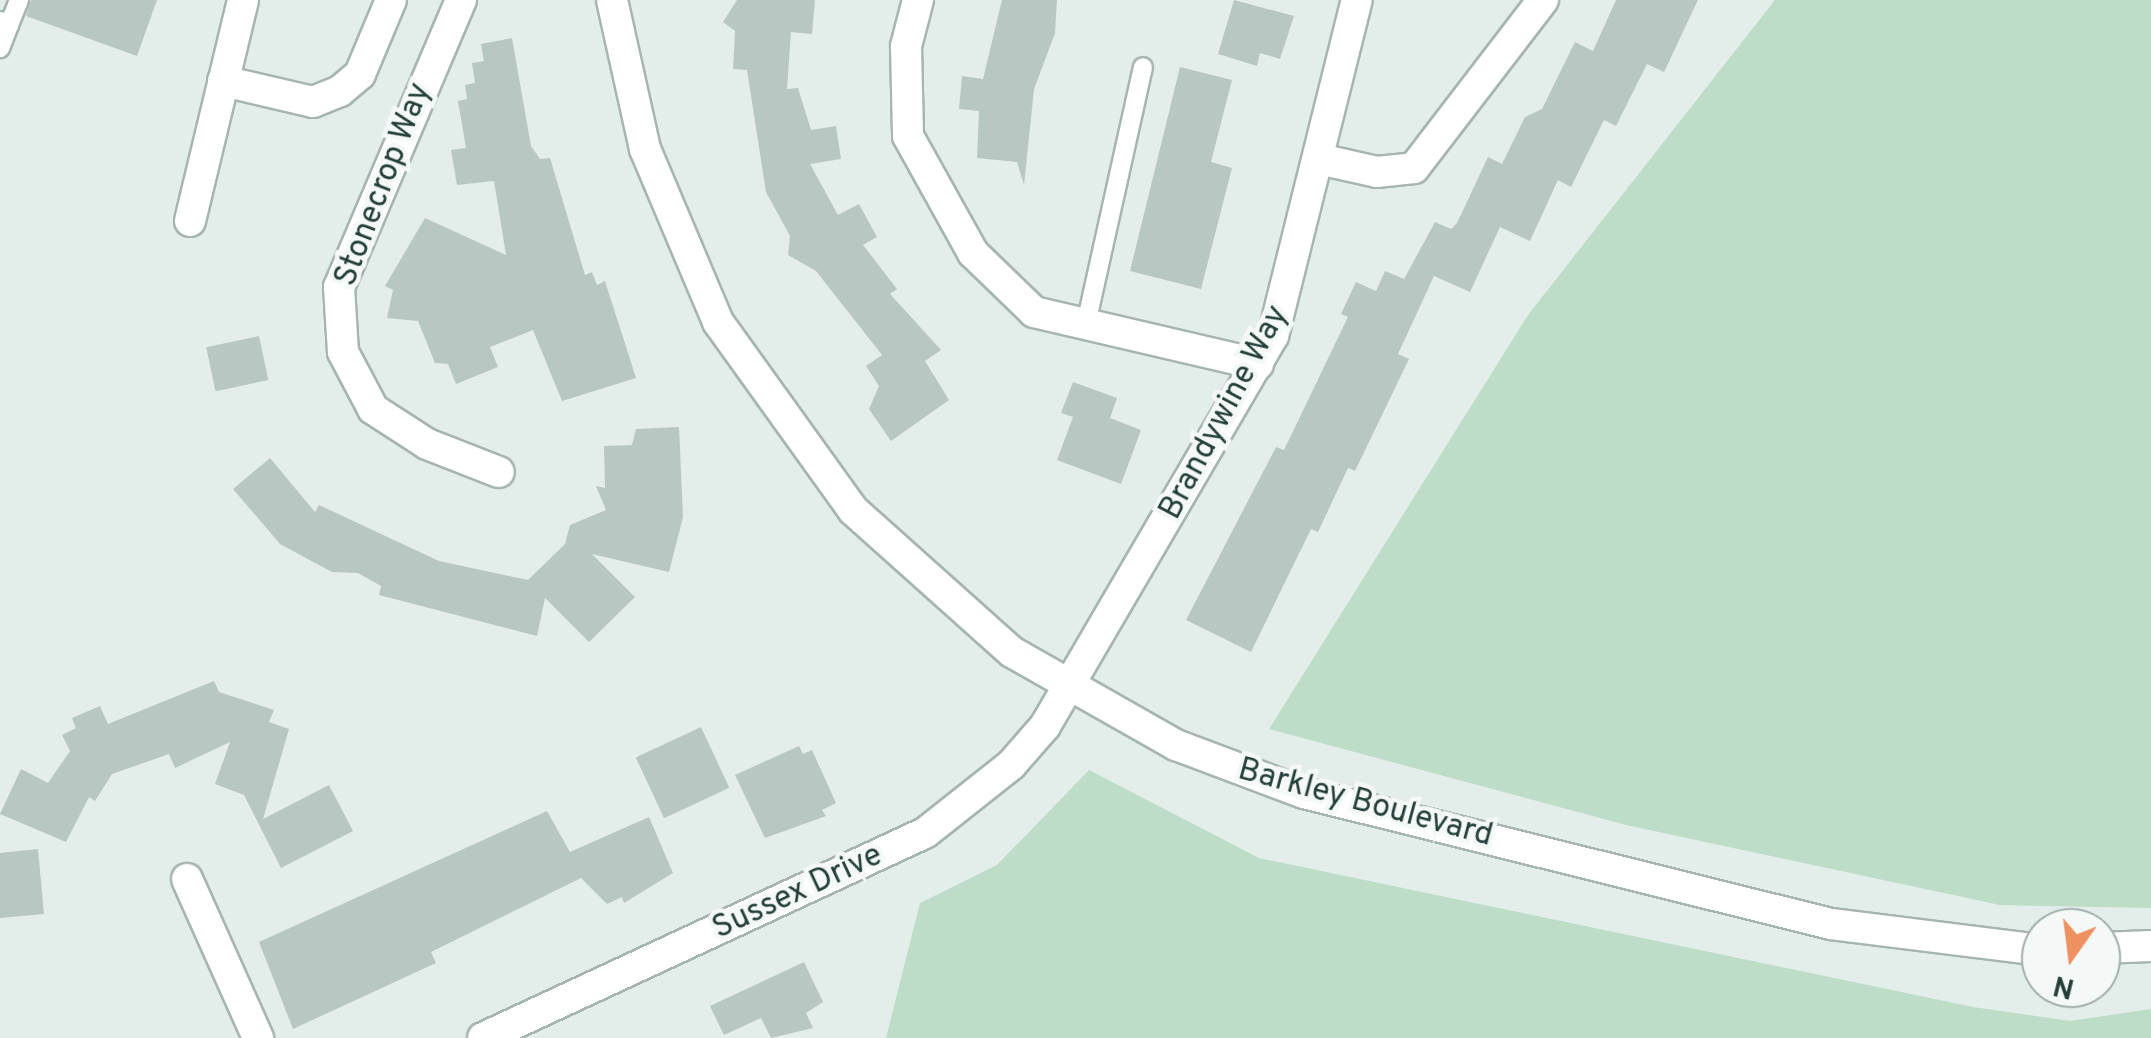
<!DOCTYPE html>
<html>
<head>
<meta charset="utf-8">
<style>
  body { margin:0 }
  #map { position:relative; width:2151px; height:1038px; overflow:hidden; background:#e3ede9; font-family:Overpass,sans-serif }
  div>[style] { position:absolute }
  .green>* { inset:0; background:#bdddc8 }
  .building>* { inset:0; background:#b9c7c3; transform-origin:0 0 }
  .roads { filter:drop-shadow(2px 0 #a6b5b1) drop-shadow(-2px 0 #a6b5b1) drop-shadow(0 2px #a6b5b1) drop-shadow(0 -2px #a6b5b1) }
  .service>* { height:18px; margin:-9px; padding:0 9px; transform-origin:9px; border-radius:9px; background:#fff }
  .minor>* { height:30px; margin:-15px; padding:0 15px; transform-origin:15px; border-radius:15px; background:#fff }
  .secondary>* { height:30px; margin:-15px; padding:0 15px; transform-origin:15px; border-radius:15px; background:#fff }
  span { translate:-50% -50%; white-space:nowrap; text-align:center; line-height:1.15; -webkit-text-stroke:9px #f4f9f7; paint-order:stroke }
  .street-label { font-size:32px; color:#233e39 }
  .north { position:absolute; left:2021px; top:908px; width:100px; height:100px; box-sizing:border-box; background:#f4f9f7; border:2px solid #a0aeab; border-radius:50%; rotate:194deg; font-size:28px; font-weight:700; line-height:40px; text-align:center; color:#233e39 }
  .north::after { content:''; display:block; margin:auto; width:35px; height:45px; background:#ee9060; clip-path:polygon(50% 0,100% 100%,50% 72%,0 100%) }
</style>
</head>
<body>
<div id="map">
  <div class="green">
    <div style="clip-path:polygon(1775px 0,2151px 0,2151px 908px,2000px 905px,1626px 825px,1269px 729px,1528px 315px)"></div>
    <div style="clip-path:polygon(1089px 770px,1259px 858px,1973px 1007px,2070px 1021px,2151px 1009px,2151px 1038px,886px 1038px,920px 903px,997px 865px)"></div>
  </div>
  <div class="building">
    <div style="clip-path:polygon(31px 0,157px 0,137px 56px,26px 16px)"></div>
    <div style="clip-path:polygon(737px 0,815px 0,812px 34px,791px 32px,787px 89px,798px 88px,811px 130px,836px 126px,841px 159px,810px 164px,838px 215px,859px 204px,877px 237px,863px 245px,897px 289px,890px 294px,941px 350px,925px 361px,949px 400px,891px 441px,869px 409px,879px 386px,866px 366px,882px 355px,816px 271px,788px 255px,790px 236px,766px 192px,747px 70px,733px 69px,735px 31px,723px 22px)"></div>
    <div style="clip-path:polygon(1002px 0,1057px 0,1055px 33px,1034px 89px,1024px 185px,1017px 162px,977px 158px,979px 111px,959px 109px,962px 76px,983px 79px)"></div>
    <div style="clip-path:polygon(1234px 0,1294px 16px,1280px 59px,1260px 53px,1257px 66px,1218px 54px)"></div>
    <div style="clip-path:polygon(1616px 0,1698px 0,1664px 72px,1647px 64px,1616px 126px,1604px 120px,1571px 187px,1558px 180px,1530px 241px,1500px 227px,1470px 292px,1434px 276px,1398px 354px,1409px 359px,1355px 471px,1348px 468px,1318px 532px,1311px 529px,1251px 652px,1186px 620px,1276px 447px,1284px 450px,1348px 317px,1341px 314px,1356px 282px,1376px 291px,1385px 271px,1404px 279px,1435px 222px,1451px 229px,1457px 223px,1488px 157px,1502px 164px,1525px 117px,1542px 109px,1575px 42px,1593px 51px)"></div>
    <div style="clip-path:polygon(512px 38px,531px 146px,540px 159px,550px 158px,585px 275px,592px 272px,597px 285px,605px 281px,636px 378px,562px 401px,533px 330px,490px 347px,498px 367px,456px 384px,448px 364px,435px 363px,418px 321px,387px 318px,393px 290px,385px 286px,425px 218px,506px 255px,494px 181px,457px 185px,451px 150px,466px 148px,458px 101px,467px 99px,465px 85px,475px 83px,472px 63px,484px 61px,481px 44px)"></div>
    <div style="clip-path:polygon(1180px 67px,1232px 80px,1211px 162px,1232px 168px,1201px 289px,1130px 271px)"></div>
    <div style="left:259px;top:336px;width:45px;height:54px;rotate:78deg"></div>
    <div style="clip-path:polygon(1073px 382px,1117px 398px,1110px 418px,1141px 430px,1121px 484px,1057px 460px,1073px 417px,1061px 413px)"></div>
    <div style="clip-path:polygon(679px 427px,683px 517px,669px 572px,592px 554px,635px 597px,589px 642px,545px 598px,537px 636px,379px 595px,381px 586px,358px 573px,332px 572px,280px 544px,233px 489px,270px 458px,315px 512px,319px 505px,439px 561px,528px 580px,565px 544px,570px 525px,606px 510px,596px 486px,605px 488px,604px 446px,632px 445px,636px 429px)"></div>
    <div style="clip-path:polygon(214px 681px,219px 692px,274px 710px,269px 722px,289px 729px,263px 819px,329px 785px,353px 831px,281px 868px,244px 795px,215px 784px,230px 742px,175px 768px,169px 754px,112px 774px,95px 801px,89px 797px,66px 842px,0 814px,21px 769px,48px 783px,70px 751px,62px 735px,76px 728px,72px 718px,100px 706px,108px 724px)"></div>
    <div style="left:701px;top:727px;width:67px;height:72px;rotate:65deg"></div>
    <div style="clip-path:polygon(799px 746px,803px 754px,812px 750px,836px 803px,822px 810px,826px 816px,765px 838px,735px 775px)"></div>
    <div style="clip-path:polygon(547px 811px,570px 852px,649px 817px,673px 873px,624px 903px,622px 897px,607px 904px,581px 878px,431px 952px,436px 963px,293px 1029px,259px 942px)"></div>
    <div style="clip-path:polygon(38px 849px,44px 914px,0 918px,0 853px)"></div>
    <div style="clip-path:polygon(804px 962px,823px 1002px,806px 1013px,813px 1028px,771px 1038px,761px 1018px,724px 1035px,710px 1006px)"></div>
  </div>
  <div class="roads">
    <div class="service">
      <div style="left:0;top:21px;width:10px;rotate:24deg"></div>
      <div style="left:9px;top:25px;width:25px;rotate:111deg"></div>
      <div style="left:9px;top:25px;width:27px;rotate:-68deg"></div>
      <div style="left:1086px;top:324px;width:263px;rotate:-77.5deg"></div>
    </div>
    <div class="minor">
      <div style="left:461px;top:0;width:312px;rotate:113deg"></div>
      <div style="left:339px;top:287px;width:65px;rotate:86.5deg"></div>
      <div style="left:343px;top:352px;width:64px;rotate:62.2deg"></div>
      <div style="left:373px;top:409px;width:64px;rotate:32.9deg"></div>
      <div style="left:427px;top:444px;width:77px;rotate:21.3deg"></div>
      <div style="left:918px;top:0;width:48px;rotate:104.6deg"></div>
      <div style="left:906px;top:46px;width:90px;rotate:88.7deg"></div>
      <div style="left:908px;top:136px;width:134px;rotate:60.9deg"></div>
      <div style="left:973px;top:253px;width:85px;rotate:44deg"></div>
      <div style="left:1034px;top:312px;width:230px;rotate:13.1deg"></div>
      <div style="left:223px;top:81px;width:92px;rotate:13.1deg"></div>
      <div style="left:313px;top:102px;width:29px;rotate:-22deg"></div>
      <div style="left:340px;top:91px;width:26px;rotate:-40deg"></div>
      <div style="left:360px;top:74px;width:80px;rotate:-67.3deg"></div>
      <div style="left:1319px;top:159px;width:59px;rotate:12.6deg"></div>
      <div style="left:1377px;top:172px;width:37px;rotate:-6deg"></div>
      <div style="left:1414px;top:168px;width:212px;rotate:-52.5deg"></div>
      <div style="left:190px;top:221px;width:227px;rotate:-76.5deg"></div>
      <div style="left:187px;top:879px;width:174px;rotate:65.9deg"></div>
      <div style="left:483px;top:1038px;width:487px;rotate:-24.9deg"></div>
      <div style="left:925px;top:833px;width:110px;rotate:-38.3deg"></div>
      <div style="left:1011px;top:765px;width:52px;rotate:-48.9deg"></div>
      <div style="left:1045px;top:726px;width:452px;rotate:-59.7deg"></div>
      <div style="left:1273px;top:336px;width:346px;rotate:-76deg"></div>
    </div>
    <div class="secondary">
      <div style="left:612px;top:0;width:153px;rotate:77.5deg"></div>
      <div style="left:645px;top:149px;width:188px;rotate:67.1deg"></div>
      <div style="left:718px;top:322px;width:231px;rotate:54.3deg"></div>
      <div style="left:853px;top:510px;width:213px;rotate:41.8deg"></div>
      <div style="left:1012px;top:652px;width:189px;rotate:29.6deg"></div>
      <div style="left:1176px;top:745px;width:137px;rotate:20.6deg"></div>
      <div style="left:1304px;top:793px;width:543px;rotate:13.96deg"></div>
      <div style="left:1831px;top:924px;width:212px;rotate:7.1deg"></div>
      <div style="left:2101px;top:948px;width:50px;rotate:-2.3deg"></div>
    </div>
  </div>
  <div class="street-label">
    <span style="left:384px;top:185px;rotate:-69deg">Stonecrop Way</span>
    <span style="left:1225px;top:413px;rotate:-62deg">Brandywine Way</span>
    <span style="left:1365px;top:804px;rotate:15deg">Barkley Boulevard</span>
    <span style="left:798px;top:893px;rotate:-25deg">Sussex Drive</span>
  </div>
  <div class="north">N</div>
</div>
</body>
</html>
